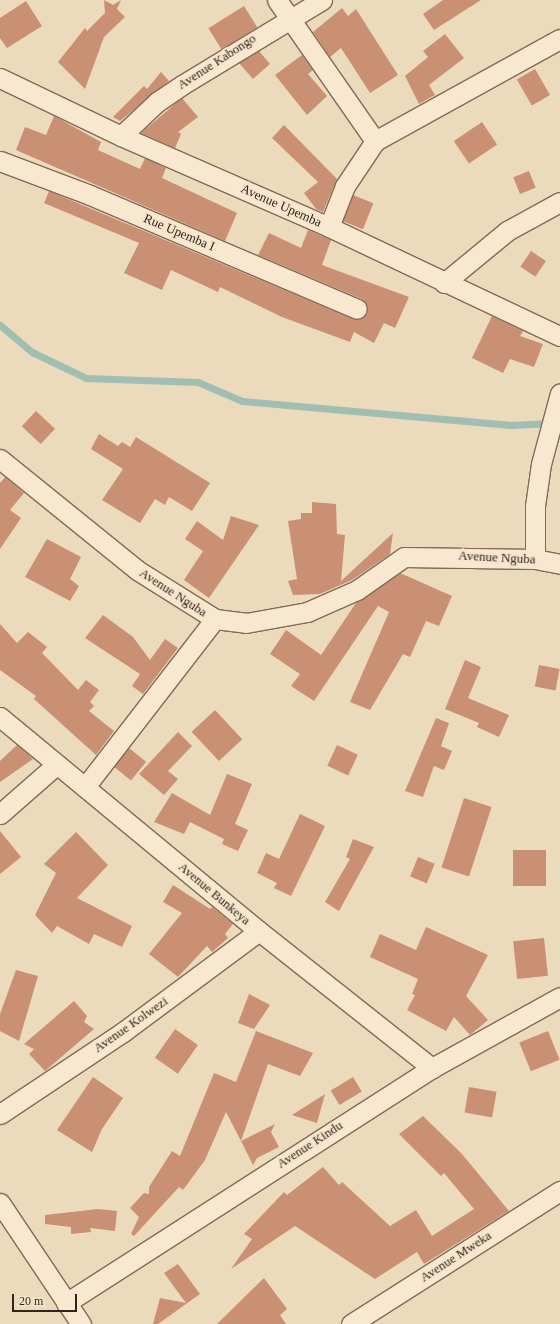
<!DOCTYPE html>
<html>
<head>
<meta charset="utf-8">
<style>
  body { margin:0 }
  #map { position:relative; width:560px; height:1324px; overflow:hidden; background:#ecdabd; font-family:"Times New Roman",serif }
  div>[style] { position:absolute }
  .stream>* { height:7px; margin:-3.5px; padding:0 3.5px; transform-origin:3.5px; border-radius:3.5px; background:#a0beb2 }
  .building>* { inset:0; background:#ca9073; transform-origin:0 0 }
  .roads { filter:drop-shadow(1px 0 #836a56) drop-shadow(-1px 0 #836a56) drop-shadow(0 1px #836a56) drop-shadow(0 -1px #836a56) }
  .street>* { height:19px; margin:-9.5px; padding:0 9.5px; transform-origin:9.5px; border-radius:9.5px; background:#f8e8cf }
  span { translate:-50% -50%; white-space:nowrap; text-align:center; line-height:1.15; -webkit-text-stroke:4px #f4e5cc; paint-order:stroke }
  .street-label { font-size:13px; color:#33241b }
  .scale { position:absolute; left:12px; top:1294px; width:65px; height:18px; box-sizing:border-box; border:2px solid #33241b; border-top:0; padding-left:5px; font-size:12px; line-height:14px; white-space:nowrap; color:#33241b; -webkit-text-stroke:3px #f4e5cc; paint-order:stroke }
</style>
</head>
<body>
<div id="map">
  <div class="stream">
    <div style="left:0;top:325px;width:42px;rotate:40.2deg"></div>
    <div style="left:32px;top:352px;width:60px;rotate:25.7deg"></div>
    <div style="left:86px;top:378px;width:112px;rotate:2deg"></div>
    <div style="left:198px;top:382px;width:48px;rotate:23.4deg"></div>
    <div style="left:242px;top:401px;width:271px;rotate:5.1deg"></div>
    <div style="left:512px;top:425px;width:38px;rotate:-3deg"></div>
  </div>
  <div class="building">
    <div style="clip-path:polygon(104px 0,113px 5px,121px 0,117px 9px,125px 17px,104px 37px,85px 89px,58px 62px,85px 28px,87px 31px,105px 13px)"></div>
    <div style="clip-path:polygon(443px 0,481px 0,434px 30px,423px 14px)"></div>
    <div style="clip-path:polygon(26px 1px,42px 26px,7px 48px,0 38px,0 18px)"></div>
    <div style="left:244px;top:6px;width:25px;height:42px;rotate:58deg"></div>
    <div style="clip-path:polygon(342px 8px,348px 16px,356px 9px,398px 75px,370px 93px,341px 48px,330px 57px,313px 32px)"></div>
    <div style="clip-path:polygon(445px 34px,464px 58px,429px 85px,435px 95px,419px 104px,405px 76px,428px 57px,423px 51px)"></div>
    <div style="clip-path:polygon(259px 51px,270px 64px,253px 79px,239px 63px)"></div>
    <div style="clip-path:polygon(302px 55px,313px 70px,308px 74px,327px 96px,307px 115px,275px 75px)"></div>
    <div style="left:535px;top:69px;width:30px;height:21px;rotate:60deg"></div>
    <div style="clip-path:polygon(161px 72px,169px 81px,120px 121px,113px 117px,144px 86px,147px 89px)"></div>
    <div style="clip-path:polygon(182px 98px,198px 117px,178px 132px,181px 134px,175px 148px,141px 133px)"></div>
    <div style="clip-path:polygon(54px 116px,101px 142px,98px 150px,140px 169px,145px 158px,166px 168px,162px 178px,237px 213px,225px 241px,16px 150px,25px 127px,46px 135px)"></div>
    <div style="left:482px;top:122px;width:27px;height:34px;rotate:56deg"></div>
    <div style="clip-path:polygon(284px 125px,337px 179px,323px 212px,316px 209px,304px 193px,318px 182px,272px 138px)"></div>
    <div style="left:529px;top:171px;width:18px;height:17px;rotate:68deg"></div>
    <div style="clip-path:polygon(49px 191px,353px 319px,359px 320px,367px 314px,368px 307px,362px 299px,258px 255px,269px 233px,301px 248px,308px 230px,324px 237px,331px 240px,322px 265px,409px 297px,395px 328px,384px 323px,374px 343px,354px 332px,350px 342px,282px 317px,220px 287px,218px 292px,171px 270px,162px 290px,124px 273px,139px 243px,44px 203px)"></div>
    <div style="left:353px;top:195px;width:22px;height:28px;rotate:22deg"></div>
    <div style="left:531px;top:251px;width:18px;height:19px;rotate:34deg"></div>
    <div style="clip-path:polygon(492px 316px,523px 331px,520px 336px,543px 344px,534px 367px,510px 359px,503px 373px,472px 358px)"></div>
    <div style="left:36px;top:411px;width:26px;height:21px;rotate:43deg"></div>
    <div style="clip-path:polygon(99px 434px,118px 446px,122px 442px,130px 447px,136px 437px,210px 483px,192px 511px,169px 497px,165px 505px,155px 499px,140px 523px,102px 500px,123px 469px,91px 449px)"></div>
    <div style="clip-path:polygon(5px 477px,24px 493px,10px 510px,21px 518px,0 549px,0 483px)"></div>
    <div style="clip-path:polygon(312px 502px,336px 504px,337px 534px,345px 535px,341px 581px,393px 533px,390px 554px,352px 580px,320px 594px,293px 595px,288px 581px,297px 579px,288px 521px,301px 519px,301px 513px,312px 513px)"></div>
    <div style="clip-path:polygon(231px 516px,259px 525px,209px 598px,184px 580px,203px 551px,185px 539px,197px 521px,223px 540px)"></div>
    <div style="clip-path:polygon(47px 539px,81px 557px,70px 579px,79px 586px,70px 601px,25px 577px)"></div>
    <div style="clip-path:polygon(400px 573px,452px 596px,439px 626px,426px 621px,410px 657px,403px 654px,370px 710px,350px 702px,389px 612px,378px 606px,314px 701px,291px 686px,300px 674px,270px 654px,286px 630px,321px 655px,356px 603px)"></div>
    <div style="clip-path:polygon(103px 615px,133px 637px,150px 660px,165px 639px,178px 648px,143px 694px,132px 686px,140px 674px,85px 638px)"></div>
    <div style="clip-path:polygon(0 624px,17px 643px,28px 632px,47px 647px,42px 653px,78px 690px,86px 680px,99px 690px,90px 702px,94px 706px,89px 711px,114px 731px,96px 755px,34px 699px,36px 696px,0 670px)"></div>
    <div style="clip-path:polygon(465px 660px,481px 667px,468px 698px,509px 715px,499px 737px,477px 727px,479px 723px,445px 709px)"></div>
    <div style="left:539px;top:665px;width:21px;height:22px;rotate:11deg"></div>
    <div style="left:215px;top:710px;width:40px;height:32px;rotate:47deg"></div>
    <div style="clip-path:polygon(436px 718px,449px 723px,441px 746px,452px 751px,444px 770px,434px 766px,423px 797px,405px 791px)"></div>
    <div style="clip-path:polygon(178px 732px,192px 746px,168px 771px,178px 779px,164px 795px,139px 774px)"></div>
    <div style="clip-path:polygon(17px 745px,33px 759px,0 782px,0 761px)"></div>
    <div style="left:337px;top:745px;width:23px;height:23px;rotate:25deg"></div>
    <div style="left:129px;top:748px;width:22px;height:24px;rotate:39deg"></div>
    <div style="clip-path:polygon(227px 774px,252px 784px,235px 824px,248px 830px,238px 851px,222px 844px,224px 839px,190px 822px,184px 834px,154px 822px,172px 793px,210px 815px)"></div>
    <div style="left:464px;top:798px;width:29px;height:73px;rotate:18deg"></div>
    <div style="clip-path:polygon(300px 814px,325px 826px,291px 896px,274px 888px,277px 883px,257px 873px,266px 853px,279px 859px)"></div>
    <div style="clip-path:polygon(0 831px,21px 857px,0 874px)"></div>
    <div style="clip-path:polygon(76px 832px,108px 865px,77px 898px,132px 926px,122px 947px,94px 934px,89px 944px,57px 926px,52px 933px,35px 915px,56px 873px,44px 864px)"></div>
    <div style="clip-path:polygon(353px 839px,374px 847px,339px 911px,325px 902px,350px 859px,346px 857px)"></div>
    <div style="left:513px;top:850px;width:33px;height:36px"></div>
    <div style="left:418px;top:857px;width:18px;height:21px;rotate:22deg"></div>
    <div style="clip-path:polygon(173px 885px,210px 909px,212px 907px,233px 924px,225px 934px,228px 938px,212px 952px,207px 946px,178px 977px,149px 954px,182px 913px,163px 902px)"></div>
    <div style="clip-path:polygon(426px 927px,488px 955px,466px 996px,488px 1020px,470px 1035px,454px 1017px,446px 1031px,407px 1010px,415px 995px,412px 994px,418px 979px,370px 957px,380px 934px,416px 950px)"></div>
    <div style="left:544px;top:938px;width:38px;height:31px;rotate:84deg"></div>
    <div style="clip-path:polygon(16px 970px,38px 976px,19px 1041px,0 1031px,0 1014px)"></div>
    <div style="clip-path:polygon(249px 994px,270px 1005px,254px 1029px,238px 1023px)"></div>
    <div style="clip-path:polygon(74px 1001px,87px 1016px,84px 1022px,94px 1029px,45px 1071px,29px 1054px,34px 1049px,24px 1044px)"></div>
    <div style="left:175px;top:1029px;width:28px;height:35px;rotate:35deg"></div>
    <div style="clip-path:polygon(256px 1031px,313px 1053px,300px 1076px,268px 1064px,241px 1141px,226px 1112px,205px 1160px,183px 1190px,179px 1187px,134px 1236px,131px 1234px,139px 1217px,130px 1208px,144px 1193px,149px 1194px,149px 1187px,172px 1151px,180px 1156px,214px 1073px,236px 1082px)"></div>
    <div style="left:548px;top:1031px;width:31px;height:31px;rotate:68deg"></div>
    <div style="clip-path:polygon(93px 1077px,123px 1098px,102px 1129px,92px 1152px,57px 1130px)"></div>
    <div style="left:353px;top:1077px;width:17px;height:26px;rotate:59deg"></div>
    <div style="left:469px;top:1087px;width:28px;height:26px;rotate:10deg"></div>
    <div style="clip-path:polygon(325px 1094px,317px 1123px,292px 1115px)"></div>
    <div style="clip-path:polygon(423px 1116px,462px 1154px,509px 1211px,424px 1264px,417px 1252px,375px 1279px,295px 1226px,231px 1269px,252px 1239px,244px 1234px,284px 1192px,287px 1195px,323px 1167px,339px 1185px,342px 1182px,390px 1226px,416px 1210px,432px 1236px,474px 1209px,444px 1173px,441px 1176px,399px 1134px)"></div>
    <div style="clip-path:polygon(275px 1124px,271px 1132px,279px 1147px,257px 1158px,253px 1165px,241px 1141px)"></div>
    <div style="clip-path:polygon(98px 1209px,117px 1211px,115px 1231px,90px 1228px,91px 1232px,71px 1234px,71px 1227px,45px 1224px,45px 1215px)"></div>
    <div style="clip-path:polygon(178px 1264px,200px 1294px,158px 1324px,153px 1324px,160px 1298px,186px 1303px,164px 1273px)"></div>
    <div style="clip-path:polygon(264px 1278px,287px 1309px,280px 1315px,286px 1324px,217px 1324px)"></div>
  </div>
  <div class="roads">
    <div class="street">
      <div style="left:277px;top:0;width:172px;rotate:55.2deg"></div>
      <div style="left:0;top:78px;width:134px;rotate:25.6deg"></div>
      <div style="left:121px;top:136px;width:227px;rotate:23.6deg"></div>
      <div style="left:329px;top:227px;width:255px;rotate:25.3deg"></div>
      <div style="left:121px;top:136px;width:50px;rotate:-43.4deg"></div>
      <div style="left:157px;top:102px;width:30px;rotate:-34deg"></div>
      <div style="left:182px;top:85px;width:164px;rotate:-31.3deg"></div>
      <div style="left:0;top:161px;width:96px;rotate:20.7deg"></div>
      <div style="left:90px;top:195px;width:290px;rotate:23.1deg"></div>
      <div style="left:329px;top:227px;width:44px;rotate:-68.7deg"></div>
      <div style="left:345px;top:186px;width:54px;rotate:-56.3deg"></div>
      <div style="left:375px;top:141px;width:211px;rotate:-28.9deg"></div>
      <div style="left:444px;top:283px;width:82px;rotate:-39.5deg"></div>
      <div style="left:507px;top:231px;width:60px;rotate:-28.7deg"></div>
      <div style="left:0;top:459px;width:176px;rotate:39deg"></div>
      <div style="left:137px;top:570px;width:92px;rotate:32.1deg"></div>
      <div style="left:215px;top:619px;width:31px;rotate:7deg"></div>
      <div style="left:246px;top:623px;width:62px;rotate:-10.2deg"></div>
      <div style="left:307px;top:612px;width:55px;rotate:-23.7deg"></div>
      <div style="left:357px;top:590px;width:57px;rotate:-35.1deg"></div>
      <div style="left:404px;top:557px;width:131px;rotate:0.9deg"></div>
      <div style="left:535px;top:559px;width:25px;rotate:11deg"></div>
      <div style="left:535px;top:559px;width:53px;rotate:-90deg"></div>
      <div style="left:535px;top:506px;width:42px;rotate:-81.9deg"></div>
      <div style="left:541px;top:464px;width:73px;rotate:-75deg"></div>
      <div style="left:0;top:717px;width:336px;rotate:39.6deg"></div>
      <div style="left:259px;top:931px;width:221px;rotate:38.4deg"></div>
      <div style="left:85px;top:787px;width:212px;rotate:-52.3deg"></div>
      <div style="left:0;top:814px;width:74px;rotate:-41.2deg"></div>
      <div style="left:0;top:1114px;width:148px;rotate:-33.7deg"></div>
      <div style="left:123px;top:1032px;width:169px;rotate:-36.6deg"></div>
      <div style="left:0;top:1203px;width:146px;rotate:56.2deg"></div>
      <div style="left:66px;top:1303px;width:435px;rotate:-32.7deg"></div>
      <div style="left:432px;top:1068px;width:146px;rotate:-29deg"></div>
      <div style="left:351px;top:1324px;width:248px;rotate:-32.5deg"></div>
    </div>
  </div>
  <div class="street-label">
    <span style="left:217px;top:62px;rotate:-33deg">Avenue Kabongo</span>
    <span style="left:281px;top:206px;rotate:24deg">Avenue Upemba</span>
    <span style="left:179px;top:233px;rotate:23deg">Rue Upemba I</span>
    <span style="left:497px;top:558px;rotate:3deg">Avenue Nguba</span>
    <span style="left:173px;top:593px;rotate:33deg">Avenue Nguba</span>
    <span style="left:214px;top:894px;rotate:40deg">Avenue Bunkeya</span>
    <span style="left:131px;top:1025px;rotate:-35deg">Avenue Kolwezi</span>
    <span style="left:310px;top:1145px;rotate:-33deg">Avenue Kindu</span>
    <span style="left:456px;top:1257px;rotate:-33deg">Avenue Mweka</span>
  </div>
  <div class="scale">20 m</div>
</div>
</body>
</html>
